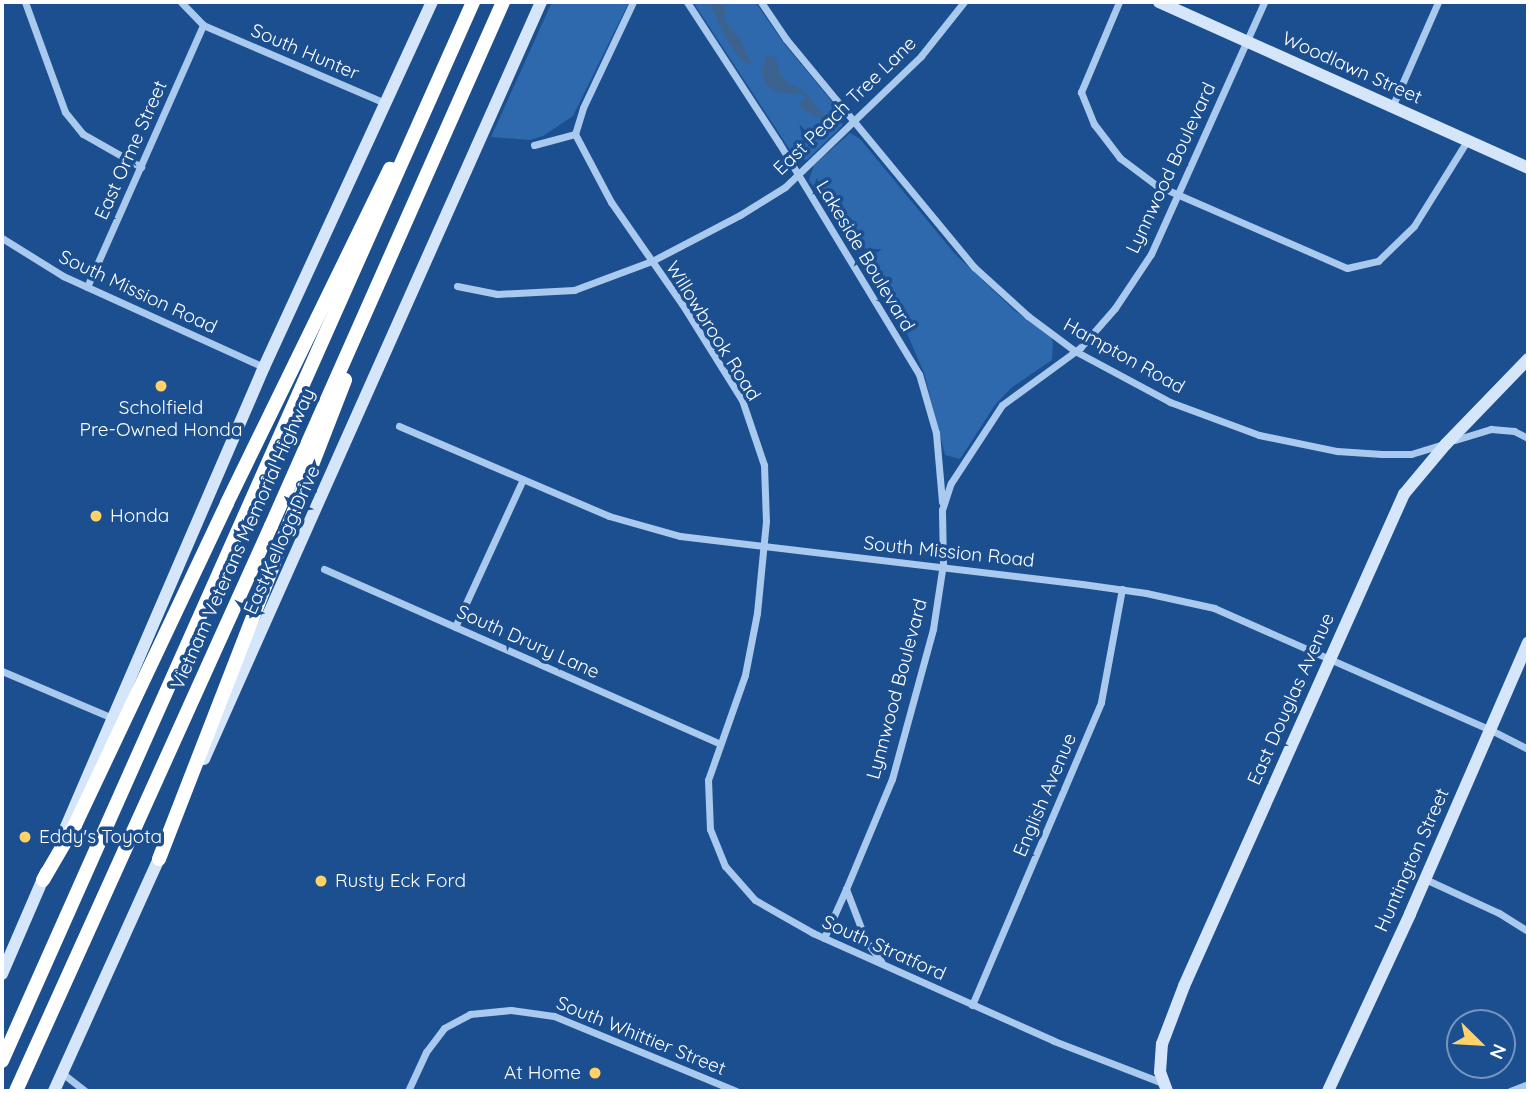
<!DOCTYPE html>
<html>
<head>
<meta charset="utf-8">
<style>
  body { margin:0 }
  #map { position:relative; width:1530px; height:1093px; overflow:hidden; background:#1b4f8f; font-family:Quicksand,sans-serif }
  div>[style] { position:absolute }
  .green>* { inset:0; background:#2e69ad }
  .water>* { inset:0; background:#3c6290 }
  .street>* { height:7px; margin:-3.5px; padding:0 3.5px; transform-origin:3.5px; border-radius:3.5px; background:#a9c9ee }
  .secondary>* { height:12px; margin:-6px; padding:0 6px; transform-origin:6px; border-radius:6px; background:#d6e6fa }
  .highway>* { height:14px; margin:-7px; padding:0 7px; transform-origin:7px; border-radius:7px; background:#fff }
  .dots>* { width:19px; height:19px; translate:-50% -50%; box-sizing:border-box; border:4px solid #1b4f8f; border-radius:50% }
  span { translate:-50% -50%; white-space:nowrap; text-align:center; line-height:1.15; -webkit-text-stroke:7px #1b4f8f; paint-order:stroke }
  .street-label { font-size:19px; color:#fff }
  .poi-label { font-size:19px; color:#fff }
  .left { translate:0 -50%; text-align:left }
  .right { translate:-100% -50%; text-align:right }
  .frame { position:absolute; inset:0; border:4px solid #fff; pointer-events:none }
  .north { position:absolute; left:1446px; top:1009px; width:70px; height:70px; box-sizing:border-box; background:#1b4f8f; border:2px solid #7695bc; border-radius:50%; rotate:114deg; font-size:19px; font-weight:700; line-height:28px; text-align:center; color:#fff }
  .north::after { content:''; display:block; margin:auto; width:24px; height:32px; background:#ffd166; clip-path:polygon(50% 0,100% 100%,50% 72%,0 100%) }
</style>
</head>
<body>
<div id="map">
  <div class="green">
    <div style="clip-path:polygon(552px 2px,629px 2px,573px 116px,543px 136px,530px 140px,491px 137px)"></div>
    <div style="clip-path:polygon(693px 2px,755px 2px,783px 42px,843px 115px,842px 126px,807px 160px,796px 159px)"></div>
    <div style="clip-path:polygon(850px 133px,860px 139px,955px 254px,1014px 310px,1051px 337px,1053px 343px,1052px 360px,1011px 388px,995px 405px,960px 459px,945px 455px,924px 373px,900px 317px,809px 180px,814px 165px)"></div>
  </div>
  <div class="water">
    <div style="clip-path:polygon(709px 2px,724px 2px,726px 22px,740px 38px,752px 65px,743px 61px,728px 43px)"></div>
    <div style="clip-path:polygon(766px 55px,776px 58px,780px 73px,788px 83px,803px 90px,831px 124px,801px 108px,799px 104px,805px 99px,802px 94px,777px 92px,766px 85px,760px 66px,765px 65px)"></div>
  </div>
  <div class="street">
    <div style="left:25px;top:2px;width:117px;rotate:70deg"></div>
    <div style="left:65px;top:112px;width:28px;rotate:51deg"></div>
    <div style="left:83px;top:134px;width:67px;rotate:29.6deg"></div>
    <div style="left:181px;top:2px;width:32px;rotate:46deg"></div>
    <div style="left:203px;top:25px;width:198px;rotate:23.2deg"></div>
    <div style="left:633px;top:2px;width:117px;rotate:115.3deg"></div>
    <div style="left:583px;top:108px;width:27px;rotate:107deg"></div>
    <div style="left:575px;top:134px;width:77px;rotate:62.1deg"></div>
    <div style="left:611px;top:202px;width:124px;rotate:55.2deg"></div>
    <div style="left:682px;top:304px;width:113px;rotate:58deg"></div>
    <div style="left:742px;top:400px;width:69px;rotate:71.3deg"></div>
    <div style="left:764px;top:465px;width:56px;rotate:88deg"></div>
    <div style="left:766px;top:521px;width:92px;rotate:95.6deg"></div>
    <div style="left:757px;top:613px;width:63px;rotate:101deg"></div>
    <div style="left:745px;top:675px;width:111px;rotate:109.4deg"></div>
    <div style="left:708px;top:780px;width:49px;rotate:87.7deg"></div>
    <div style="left:710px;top:829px;width:40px;rotate:68deg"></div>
    <div style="left:725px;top:866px;width:45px;rotate:48.6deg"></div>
    <div style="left:755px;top:900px;width:67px;rotate:29.6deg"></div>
    <div style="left:813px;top:933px;width:264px;rotate:24.1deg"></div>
    <div style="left:1054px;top:1041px;width:117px;rotate:21.1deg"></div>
    <div style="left:687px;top:2px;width:168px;rotate:56.9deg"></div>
    <div style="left:779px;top:143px;width:270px;rotate:58.8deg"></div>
    <div style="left:919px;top:374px;width:61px;rotate:73.9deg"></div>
    <div style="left:936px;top:433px;width:69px;rotate:85deg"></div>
    <div style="left:761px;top:2px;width:45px;rotate:56deg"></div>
    <div style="left:786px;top:39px;width:296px;rotate:50.5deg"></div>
    <div style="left:974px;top:267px;width:73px;rotate:42.2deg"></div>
    <div style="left:1028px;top:316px;width:59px;rotate:36.7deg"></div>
    <div style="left:1075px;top:351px;width:108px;rotate:28.2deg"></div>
    <div style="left:1170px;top:402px;width:95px;rotate:20.3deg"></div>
    <div style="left:1259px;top:435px;width:80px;rotate:11.6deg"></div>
    <div style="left:1337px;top:451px;width:45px;rotate:3.8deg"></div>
    <div style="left:1382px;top:454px;width:29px"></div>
    <div style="left:1411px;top:454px;width:34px;rotate:-17deg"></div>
    <div style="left:1119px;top:2px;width:98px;rotate:112.9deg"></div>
    <div style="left:1081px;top:92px;width:35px;rotate:68deg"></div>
    <div style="left:1094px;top:124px;width:43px;rotate:52.6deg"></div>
    <div style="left:1120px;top:158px;width:45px;rotate:36.9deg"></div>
    <div style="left:1156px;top:185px;width:208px;rotate:23.5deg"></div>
    <div style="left:1347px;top:268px;width:32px;rotate:-13deg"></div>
    <div style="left:1378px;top:261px;width:50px;rotate:-44.2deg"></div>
    <div style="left:1414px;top:226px;width:100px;rotate:-58.1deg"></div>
    <div style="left:1392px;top:107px;width:115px;rotate:-66.3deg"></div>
    <div style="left:534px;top:145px;width:42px;rotate:-15deg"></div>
    <div style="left:2px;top:238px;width:72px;rotate:31.9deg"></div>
    <div style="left:63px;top:276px;width:221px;rotate:24.4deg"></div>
    <div style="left:457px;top:286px;width:41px;rotate:11.3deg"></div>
    <div style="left:497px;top:294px;width:77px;rotate:-3deg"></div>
    <div style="left:574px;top:290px;width:83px;rotate:-20.4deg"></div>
    <div style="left:652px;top:261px;width:99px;rotate:-27.6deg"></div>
    <div style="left:740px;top:215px;width:53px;rotate:-31.9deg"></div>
    <div style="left:785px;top:187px;width:189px;rotate:-43.9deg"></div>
    <div style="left:921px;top:56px;width:69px;rotate:-51.5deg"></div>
    <div style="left:87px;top:287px;width:287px;rotate:-66.1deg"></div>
    <div style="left:399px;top:426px;width:228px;rotate:23.2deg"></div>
    <div style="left:609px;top:516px;width:74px;rotate:15.7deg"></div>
    <div style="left:680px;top:536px;width:405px;rotate:6.8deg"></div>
    <div style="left:1082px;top:584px;width:65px;rotate:8deg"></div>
    <div style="left:1146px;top:593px;width:70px;rotate:12.4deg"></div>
    <div style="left:1214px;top:608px;width:303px;rotate:23.8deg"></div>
    <div style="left:1491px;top:730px;width:42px;rotate:27.2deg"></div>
    <div style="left:1455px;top:440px;width:38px;rotate:-17deg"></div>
    <div style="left:1491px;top:429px;width:23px;rotate:5deg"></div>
    <div style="left:1514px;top:431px;width:16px;rotate:27deg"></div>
    <div style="left:324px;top:569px;width:432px;rotate:23.8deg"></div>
    <div style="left:455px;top:627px;width:161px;rotate:-65.3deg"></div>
    <div style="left:2px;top:671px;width:120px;rotate:23.1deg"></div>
    <div style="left:1425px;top:879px;width:81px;rotate:24.7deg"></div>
    <div style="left:1499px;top:913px;width:34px;rotate:32deg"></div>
    <div style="left:824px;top:938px;width:54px;rotate:-65.8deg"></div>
    <div style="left:881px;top:961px;width:25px;rotate:-127deg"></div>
    <div style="left:866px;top:941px;width:56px;rotate:-111deg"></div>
    <div style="left:846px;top:889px;width:119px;rotate:-67.3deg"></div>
    <div style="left:892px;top:779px;width:156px;rotate:-74.7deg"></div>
    <div style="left:933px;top:629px;width:66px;rotate:-81.3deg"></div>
    <div style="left:943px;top:564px;width:54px;rotate:-91.1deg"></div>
    <div style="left:942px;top:510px;width:28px;rotate:-72deg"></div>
    <div style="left:951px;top:483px;width:93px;rotate:-56.8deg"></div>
    <div style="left:1002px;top:405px;width:97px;rotate:-36.2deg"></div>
    <div style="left:1080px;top:348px;width:53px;rotate:-48.8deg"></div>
    <div style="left:1115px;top:308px;width:65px;rotate:-56.3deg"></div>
    <div style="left:1151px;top:254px;width:276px;rotate:-65.8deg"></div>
    <div style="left:972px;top:1005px;width:329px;rotate:-66.9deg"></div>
    <div style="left:1101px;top:702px;width:115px;rotate:-79.5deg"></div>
    <div style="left:62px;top:1073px;width:29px;rotate:38deg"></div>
    <div style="left:408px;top:1091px;width:43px;rotate:-65.2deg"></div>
    <div style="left:426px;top:1052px;width:30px;rotate:-53deg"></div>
    <div style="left:444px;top:1028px;width:30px;rotate:-28deg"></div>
    <div style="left:470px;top:1014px;width:41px;rotate:-5.6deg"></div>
    <div style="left:511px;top:1010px;width:43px;rotate:7.9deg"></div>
    <div style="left:554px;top:1016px;width:197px;rotate:22.4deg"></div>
    <div style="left:1510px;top:1091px;width:19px;rotate:-21deg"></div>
  </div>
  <div class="secondary">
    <div style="left:1159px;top:2px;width:405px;rotate:24.2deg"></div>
    <div style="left:204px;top:759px;width:829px;rotate:-66deg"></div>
    <div style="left:59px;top:843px;width:518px;rotate:-66.7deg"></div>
    <div style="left:264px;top:367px;width:402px;rotate:-65.3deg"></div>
    <div style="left:2px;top:974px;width:111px;rotate:-66.7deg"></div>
    <div style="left:54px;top:1091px;width:262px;rotate:-65.7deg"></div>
    <div style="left:1167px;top:1091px;width:20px;rotate:-110deg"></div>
    <div style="left:1160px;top:1072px;width:28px;rotate:-86deg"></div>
    <div style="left:1162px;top:1044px;width:62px;rotate:-69.2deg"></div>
    <div style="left:1184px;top:986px;width:539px;rotate:-65.91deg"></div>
    <div style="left:1404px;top:494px;width:65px;rotate:-50deg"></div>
    <div style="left:1446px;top:444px;width:118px;rotate:-46deg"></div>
    <div style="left:1328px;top:1091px;width:195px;rotate:-65.1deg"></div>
    <div style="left:1410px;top:914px;width:296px;rotate:-66.5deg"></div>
  </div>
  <div class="highway">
    <div style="left:159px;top:859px;width:514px;rotate:-68.78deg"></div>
    <div style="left:43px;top:880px;width:64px;rotate:-59.8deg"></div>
    <div style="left:75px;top:825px;width:356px;rotate:-64.7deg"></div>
    <div style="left:227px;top:503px;width:372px;rotate:-64deg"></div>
    <div style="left:2px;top:1061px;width:1159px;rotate:-66.02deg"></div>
    <div style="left:16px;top:1091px;width:620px;rotate:-65.71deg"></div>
    <div style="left:271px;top:526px;width:573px;rotate:-66.12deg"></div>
  </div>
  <div class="dots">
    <div style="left:161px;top:386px;background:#ffd166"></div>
    <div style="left:96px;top:516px;background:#ffd166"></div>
    <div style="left:25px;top:837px;background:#ffd166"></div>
    <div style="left:321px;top:881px;background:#ffd166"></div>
    <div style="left:595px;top:1073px;background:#ffd166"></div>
  </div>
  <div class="street-label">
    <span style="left:305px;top:52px;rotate:23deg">South Hunter</span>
    <span style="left:1352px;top:68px;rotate:24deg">Woodlawn Street</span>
    <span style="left:845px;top:106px;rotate:-44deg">East Peach Tree Lane</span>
    <span style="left:131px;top:150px;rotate:-66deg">East Orme Street</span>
    <span style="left:1171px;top:168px;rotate:-65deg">Lynnwood Boulevard</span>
    <span style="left:865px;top:256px;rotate:59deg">Lakeside Boulevard</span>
    <span style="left:138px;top:292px;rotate:25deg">South Mission Road</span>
    <span style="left:713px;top:331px;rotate:58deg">Willowbrook Road</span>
    <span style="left:1124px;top:356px;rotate:29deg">Hampton Road</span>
    <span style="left:243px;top:539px;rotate:-66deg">Vietnam Veterans Memorial Highway</span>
    <span style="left:282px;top:540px;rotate:-66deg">East Kellogg Drive</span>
    <span style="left:949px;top:552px;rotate:6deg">South Mission Road</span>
    <span style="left:528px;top:642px;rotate:24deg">South Drury Lane</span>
    <span style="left:897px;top:689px;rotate:-75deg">Lynnwood Boulevard</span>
    <span style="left:1291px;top:699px;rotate:-66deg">East Douglas Avenue</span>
    <span style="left:1045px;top:795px;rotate:-67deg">English Avenue</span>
    <span style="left:1412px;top:860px;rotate:-66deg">Huntington Street</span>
    <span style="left:884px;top:948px;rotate:24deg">South Stratford</span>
    <span style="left:641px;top:1036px;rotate:22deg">South Whittier Street</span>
  </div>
  <div class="poi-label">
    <span style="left:161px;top:419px">Scholfield<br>Pre-Owned Honda</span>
    <span class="left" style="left:110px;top:516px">Honda</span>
    <span class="left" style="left:39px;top:837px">Eddy's Toyota</span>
    <span class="left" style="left:335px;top:881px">Rusty Eck Ford</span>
    <span class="right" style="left:581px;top:1073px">At Home</span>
  </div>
  <div class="frame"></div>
  <div class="north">N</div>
</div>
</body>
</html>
